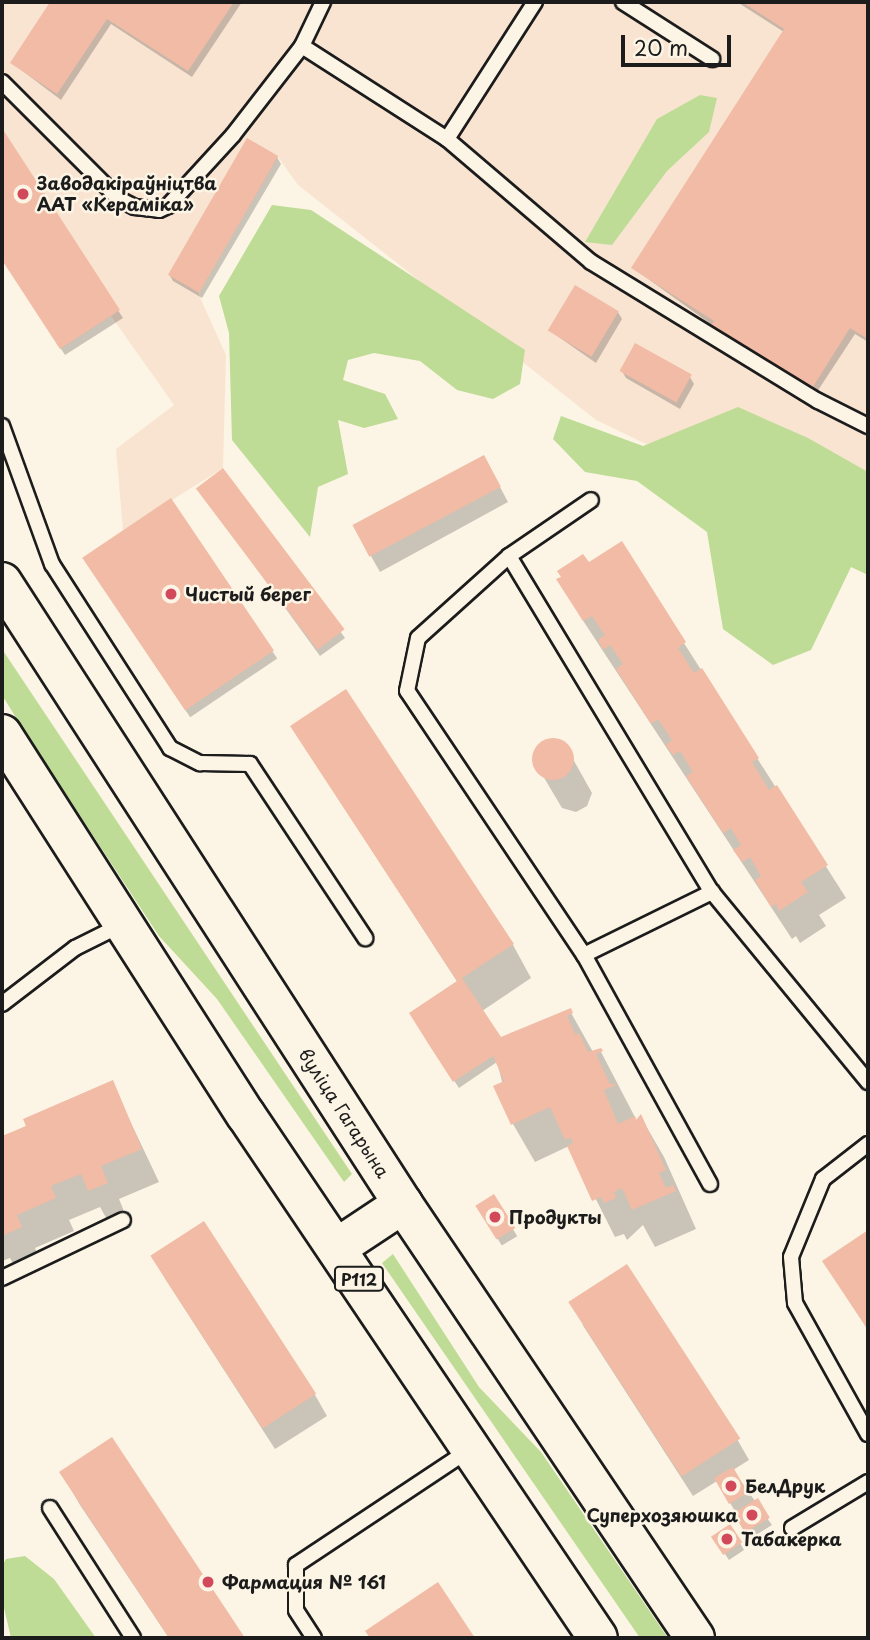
<!DOCTYPE html>
<html>
<head>
<meta charset="utf-8">
<style>
  body { margin:0 }
  #map { position:relative; width:870px; height:1640px; overflow:hidden; background:#fcf5e5; font-family:"Playpen Sans",sans-serif }
  div>[style] { position:absolute }
  .built>* { inset:0; background:#f9e4d2 }
  .green>* { inset:0; background:#bedc95 }
  .shadow>* { inset:0; background:#0003; transform-origin:0 0 }
  .building>* { inset:0; background:#f1bba5; transform-origin:0 0 }
  .round { border-radius:50% }
  .roads { filter:drop-shadow(2px 0 #1c1c1c) drop-shadow(-2px 0 #1c1c1c) drop-shadow(0 2px #1c1c1c) drop-shadow(0 -2px #1c1c1c) }
  .lane>* { height:14px; margin:-7px; padding:0 7px; transform-origin:7px; border-radius:7px; background:#fcf5e5 }
  .primary>* { height:38px; margin:-19px; padding:0 19px; transform-origin:19px; border-radius:19px; background:#fcf5e5 }
  .dots>* { width:19px; height:19px; translate:-50% -50%; box-sizing:border-box; border:4px solid #fcf5e5; border-radius:50% }
  span { translate:-50% -50%; white-space:nowrap; text-align:center; line-height:1.15; -webkit-text-stroke:5px #fcf5e5; paint-order:stroke }
  .shield-label span { padding:2px 5px; background:#fcf5e5; border:2px solid; border-radius:5px; -webkit-text-stroke-width:0 }
  .shield-label { font-size:16px; color:#1c1c1c; font-weight:700 }
  .poi-label { font-size:18px; color:#1c1c1c; font-weight:700 }
  .left { translate:0 -50%; text-align:left }
  .right { translate:-100% -50%; text-align:right }
  .street-label { font-size:18px; color:#1c1c1c }
  .frame { position:absolute; inset:0; border:4px solid #1c1c1c; pointer-events:none }
  .scale { position:absolute; left:621px; top:35px; width:110px; height:32px; box-sizing:border-box; border:4px solid #1c1c1c; border-top:0; padding-left:9px; font-size:21px; line-height:24px; white-space:nowrap; color:#1c1c1c; -webkit-text-stroke:5px #fcf5e5; paint-order:stroke }
</style>
</head>
<body>
<div id="map">
  <div class="built">
    <div style="clip-path:polygon(2px 2px,868px 2px,868px 543px,833px 534px,596px 420px,298px 185px,278px 157px,198px 293px,226px 355px,223px 468px,123px 531px,116px 449px,174px 405px,111px 316px,60px 349px,2px 260px)"></div>
  </div>
  <div class="green">
    <div style="clip-path:polygon(700px 95px,717px 98px,709px 132px,667px 171px,612px 245px,585px 242px,657px 119px)"></div>
    <div style="clip-path:polygon(272px 205px,311px 210px,525px 350px,520px 384px,493px 399px,457px 390px,420px 361px,374px 353px,348px 360px,343px 380px,385px 394px,398px 419px,364px 428px,338px 420px,348px 474px,318px 487px,310px 537px,232px 440px,229px 333px,219px 296px)"></div>
    <div style="clip-path:polygon(738px 407px,808px 438px,868px 472px,868px 575px,851px 567px,811px 650px,773px 665px,723px 629px,707px 532px,637px 481px,585px 472px,553px 439px,561px 416px,643px 446px)"></div>
    <div style="clip-path:polygon(2px 649px,352px 1174px,344px 1182px,217px 999px,159px 936px,23px 729px,2px 695px)"></div>
    <div style="clip-path:polygon(393px 1254px,479px 1387px,541px 1452px,668px 1638px,640px 1638px,382px 1263px)"></div>
    <div style="clip-path:polygon(25px 1556px,54px 1579px,96px 1638px,11px 1638px,2px 1599px,2px 1566px,6px 1559px)"></div>
  </div>
  <div class="shadow">
    <div style="clip-path:polygon(52px 2px,242px 2px,192px 77px,111px 24px,61px 100px,12px 63px)"></div>
    <div style="clip-path:polygon(737px 2px,868px 2px,868px 342px,855px 334px,813px 398px,633px 268px,784px 32px)"></div>
    <div style="clip-path:polygon(2px 132px,123px 318px,65px 355px,2px 258px)"></div>
    <div style="clip-path:polygon(277px 157px,281px 164px,202px 298px,173px 281px,169px 274px)"></div>
    <div style="clip-path:polygon(618px 312px,622px 319px,596px 363px,550px 331px)"></div>
    <div style="clip-path:polygon(622px 371px,690px 377px,694px 384px,680px 409px,626px 378px)"></div>
    <div style="clip-path:polygon(492px 472px,508px 502px,380px 572px,355px 528px)"></div>
    <div style="clip-path:polygon(199px 489px,320px 603px,345px 638px,320px 656px)"></div>
    <div style="left:171px;top:501px;width:190px;height:105px;rotate:56deg"></div>
    <div style="clip-path:polygon(621px 544px,846px 898px,819px 915px,826px 926px,800px 943px,796px 936px,792px 939px,578px 613px,588px 565px)"></div>
    <div style="clip-path:polygon(292px 727px,513px 945px,531px 978px,482px 1011px,506px 1047px,570px 1011px,593px 1052px,600px 1050px,637px 1121px,642px 1119px,664px 1157px,696px 1229px,655px 1247px,643px 1225px,627px 1240px,624px 1234px,615px 1237px,569px 1146px,535px 1162px,513px 1124px,497px 1062px,459px 1088px,415px 1021px,458px 983px)"></div>
    <div style="clip-path:polygon(550px 740px,564px 743px,592px 793px,587px 806px,576px 812px,562px 808px,533px 759px,538px 746px)"></div>
    <div style="clip-path:polygon(112px 1083px,159px 1182px,119px 1199px,126px 1216px,109px 1223px,100px 1207px,69px 1220px,74px 1231px,35px 1248px,40px 1261px,17px 1271px,10px 1258px,2px 1261px,2px 1138px)"></div>
    <div style="left:493px;top:1196px;width:47px;height:18px;rotate:59deg"></div>
    <div style="clip-path:polygon(868px 1232px,868px 1330px,824px 1262px)"></div>
    <div style="clip-path:polygon(164px 1277px,315px 1395px,327px 1416px,275px 1449px)"></div>
    <div style="clip-path:polygon(582px 1324px,737px 1439px,749px 1460px,733px 1470px,772px 1525px,751px 1538px,717px 1481px,693px 1496px)"></div>
    <div style="clip-path:polygon(112px 1439px,243px 1638px,169px 1638px,80px 1505px,61px 1472px)"></div>
    <div style="clip-path:polygon(740px 1543px,744px 1550px,729px 1560px,718px 1544px)"></div>
    <div style="clip-path:polygon(438px 1585px,473px 1638px,372px 1638px,368px 1631px)"></div>
  </div>
  <div class="building">
    <div style="clip-path:polygon(50px 2px,234px 2px,188px 71px,107px 19px,57px 94px,10px 63px)"></div>
    <div style="clip-path:polygon(742px 2px,868px 2px,868px 339px,850px 328px,809px 393px,709px 329px,714px 321px,631px 268px,784px 29px)"></div>
    <div style="clip-path:polygon(2px 128px,120px 310px,60px 349px,2px 260px)"></div>
    <div style="left:247px;top:138px;width:36px;height:158px;rotate:30deg"></div>
    <div style="left:575px;top:285px;width:51px;height:53px;rotate:31deg"></div>
    <div style="left:635px;top:343px;width:65px;height:32px;rotate:29deg"></div>
    <div style="left:484px;top:455px;width:36px;height:149px;rotate:62deg"></div>
    <div style="left:223px;top:468px;width:202px;height:34px;rotate:53deg"></div>
    <div style="left:171px;top:498px;width:184px;height:107px;rotate:56deg"></div>
    <div style="clip-path:polygon(622px 541px,686px 642px,678px 648px,694px 673px,702px 668px,759px 758px,752px 762px,769px 790px,777px 785px,828px 865px,801px 882px,808px 892px,779px 911px,776px 904px,771px 907px,755px 880px,761px 876px,750px 857px,742px 862px,733px 850px,741px 845px,731px 828px,723px 833px,686px 776px,693px 772px,680px 751px,673px 755px,669px 750px,666px 745px,672px 740px,658px 719px,651px 724px,616px 669px,623px 664px,610px 645px,603px 650px,598px 640px,605px 635px,592px 616px,583px 621px,556px 579px,561px 577px,557px 571px,583px 554px,589px 562px)"></div>
    <div style="clip-path:polygon(346px 689px,514px 944px,462px 978px,501px 1037px,571px 1008px,573px 1013px,567px 1016px,576px 1035px,579px 1033px,588px 1052px,601px 1048px,603px 1051px,596px 1054px,610px 1084px,618px 1084px,604px 1090px,618px 1124px,635px 1116px,636px 1120px,641px 1114px,666px 1170px,659px 1173px,666px 1188px,673px 1185px,676px 1191px,632px 1210px,622px 1188px,614px 1192px,616px 1198px,604px 1203px,601px 1197px,592px 1201px,567px 1146px,573px 1143px,570px 1137px,565px 1140px,550px 1107px,511px 1125px,493px 1086px,504px 1081px,493px 1056px,453px 1082px,431px 1048px,409px 1013px,457px 981px,290px 726px)"></div>
    <div class="round" style="left:532px;top:738px;width:42px;height:42px"></div>
    <div style="clip-path:polygon(113px 1080px,142px 1149px,101px 1166px,108px 1183px,88px 1191px,81px 1174px,51px 1186px,56px 1198px,17px 1215px,22px 1227px,2px 1236px,2px 1136px,26px 1126px,23px 1119px)"></div>
    <div style="left:494px;top:1194px;width:40px;height:22px;rotate:58deg"></div>
    <div style="left:204px;top:1221px;width:206px;height:64px;rotate:57deg"></div>
    <div style="clip-path:polygon(868px 1230px,868px 1325px,866px 1327px,822px 1261px)"></div>
    <div style="left:627px;top:1264px;width:208px;height:70px;rotate:57deg"></div>
    <div style="clip-path:polygon(112px 1437px,208px 1582px,245px 1638px,169px 1638px,59px 1472px)"></div>
    <div style="left:733px;top:1467px;width:30px;height:22px;rotate:60deg"></div>
    <div style="left:758px;top:1498px;width:23px;height:29px;rotate:59deg"></div>
    <div style="left:730px;top:1524px;width:22px;height:23px;rotate:56deg"></div>
    <div style="clip-path:polygon(438px 1582px,475px 1638px,370px 1638px,365px 1631px)"></div>
  </div>
  <div class="roads">
    <div class="lane">
      <div style="left:623px;top:2px;width:106px;rotate:32.6deg"></div>
      <div style="left:302px;top:46px;width:49px;rotate:-64.5deg"></div>
      <div style="left:2px;top:82px;width:165px;rotate:45deg"></div>
      <div style="left:119px;top:199px;width:18px;rotate:27deg"></div>
      <div style="left:135px;top:207px;width:24px;rotate:7deg"></div>
      <div style="left:159px;top:210px;width:10px;rotate:-24deg"></div>
      <div style="left:168px;top:206px;width:96px;rotate:-47.5deg"></div>
      <div style="left:233px;top:135px;width:113px;rotate:-52.2deg"></div>
      <div style="left:302px;top:46px;width:172px;rotate:32.7deg"></div>
      <div style="left:447px;top:139px;width:163px;rotate:-57.3deg"></div>
      <div style="left:447px;top:139px;width:189px;rotate:40.5deg"></div>
      <div style="left:591px;top:262px;width:266px;rotate:31.5deg"></div>
      <div style="left:818px;top:401px;width:56px;rotate:26.6deg"></div>
      <div style="left:2px;top:426px;width:147px;rotate:70.1deg"></div>
      <div style="left:52px;top:564px;width:219px;rotate:57.3deg"></div>
      <div style="left:170px;top:748px;width:34px;rotate:27deg"></div>
      <div style="left:200px;top:763px;width:50px;rotate:1.1deg"></div>
      <div style="left:250px;top:764px;width:209px;rotate:56.5deg"></div>
      <div style="left:509px;top:556px;width:99px;rotate:-34.3deg"></div>
      <div style="left:584px;top:955px;width:143px;rotate:-26.2deg"></div>
      <div style="left:712px;top:892px;width:246px;rotate:50.6deg"></div>
      <div style="left:2px;top:1004px;width:92px;rotate:-37.5deg"></div>
      <div style="left:75px;top:948px;width:51px;rotate:-26.6deg"></div>
      <div style="left:868px;top:1144px;width:57px;rotate:142.1deg"></div>
      <div style="left:823px;top:1179px;width:84px;rotate:112.3deg"></div>
      <div style="left:791px;top:1257px;width:46px;rotate:85deg"></div>
      <div style="left:795px;top:1303px;width:150px;rotate:60.9deg"></div>
      <div style="left:710px;top:1184px;width:261px;rotate:-118.8deg"></div>
      <div style="left:584px;top:955px;width:318px;rotate:-123.8deg"></div>
      <div style="left:407px;top:691px;width:54px;rotate:-78.3deg"></div>
      <div style="left:418px;top:638px;width:122px;rotate:-42deg"></div>
      <div style="left:509px;top:556px;width:393px;rotate:58.9deg"></div>
      <div style="left:2px;top:1278px;width:134px;rotate:-25.6deg"></div>
      <div style="left:50px;top:1508px;width:154px;rotate:57.4deg"></div>
      <div style="left:792px;top:1528px;width:89px;rotate:-31.2deg"></div>
      <div style="left:314px;top:1638px;width:33px;rotate:-123deg"></div>
      <div style="left:296px;top:1610px;width:45px;rotate:-90deg"></div>
      <div style="left:296px;top:1565px;width:208px;rotate:-33.6deg"></div>
    </div>
    <div class="primary">
      <div style="left:2px;top:582px;width:740px;rotate:57.19deg"></div>
      <div style="left:403px;top:1204px;width:523px;rotate:56.07deg"></div>
      <div style="left:2px;top:734px;width:452px;rotate:57.4deg"></div>
      <div style="left:246px;top:1115px;width:630px;rotate:56.06deg"></div>
      <div style="left:338px;top:1247px;width:78px;rotate:-33.5deg"></div>
    </div>
  </div>
  <div class="dots">
    <div style="left:23px;top:194px;background:#d1495b"></div>
    <div style="left:171px;top:594px;background:#d1495b"></div>
    <div style="left:495px;top:1217px;background:#d1495b"></div>
    <div style="left:731px;top:1486px;background:#d1495b"></div>
    <div style="left:752px;top:1515px;background:#d1495b"></div>
    <div style="left:727px;top:1539px;background:#d1495b"></div>
    <div style="left:208px;top:1582px;background:#d1495b"></div>
  </div>
  <div class="shield-label">
    <span style="left:359px;top:1279px">Р112</span>
  </div>
  <div class="poi-label">
    <span class="left" style="left:37px;top:194px">Заводакіраўніцтва<br>ААТ «Кераміка»</span>
    <span class="left" style="left:185px;top:594px">Чистый берег</span>
    <span class="left" style="left:509px;top:1217px">Продукты</span>
    <span class="left" style="left:745px;top:1486px">БелДрук</span>
    <span class="right" style="left:738px;top:1515px">Суперхозяюшка</span>
    <span class="left" style="left:741px;top:1539px">Табакерка</span>
    <span class="left" style="left:222px;top:1582px">Фармация № 161</span>
  </div>
  <div class="street-label">
    <span style="left:344px;top:1113px;rotate:57deg">вуліца Гагарына</span>
  </div>
  <div class="frame"></div>
  <div class="scale">20 m</div>
</div>
</body>
</html>
